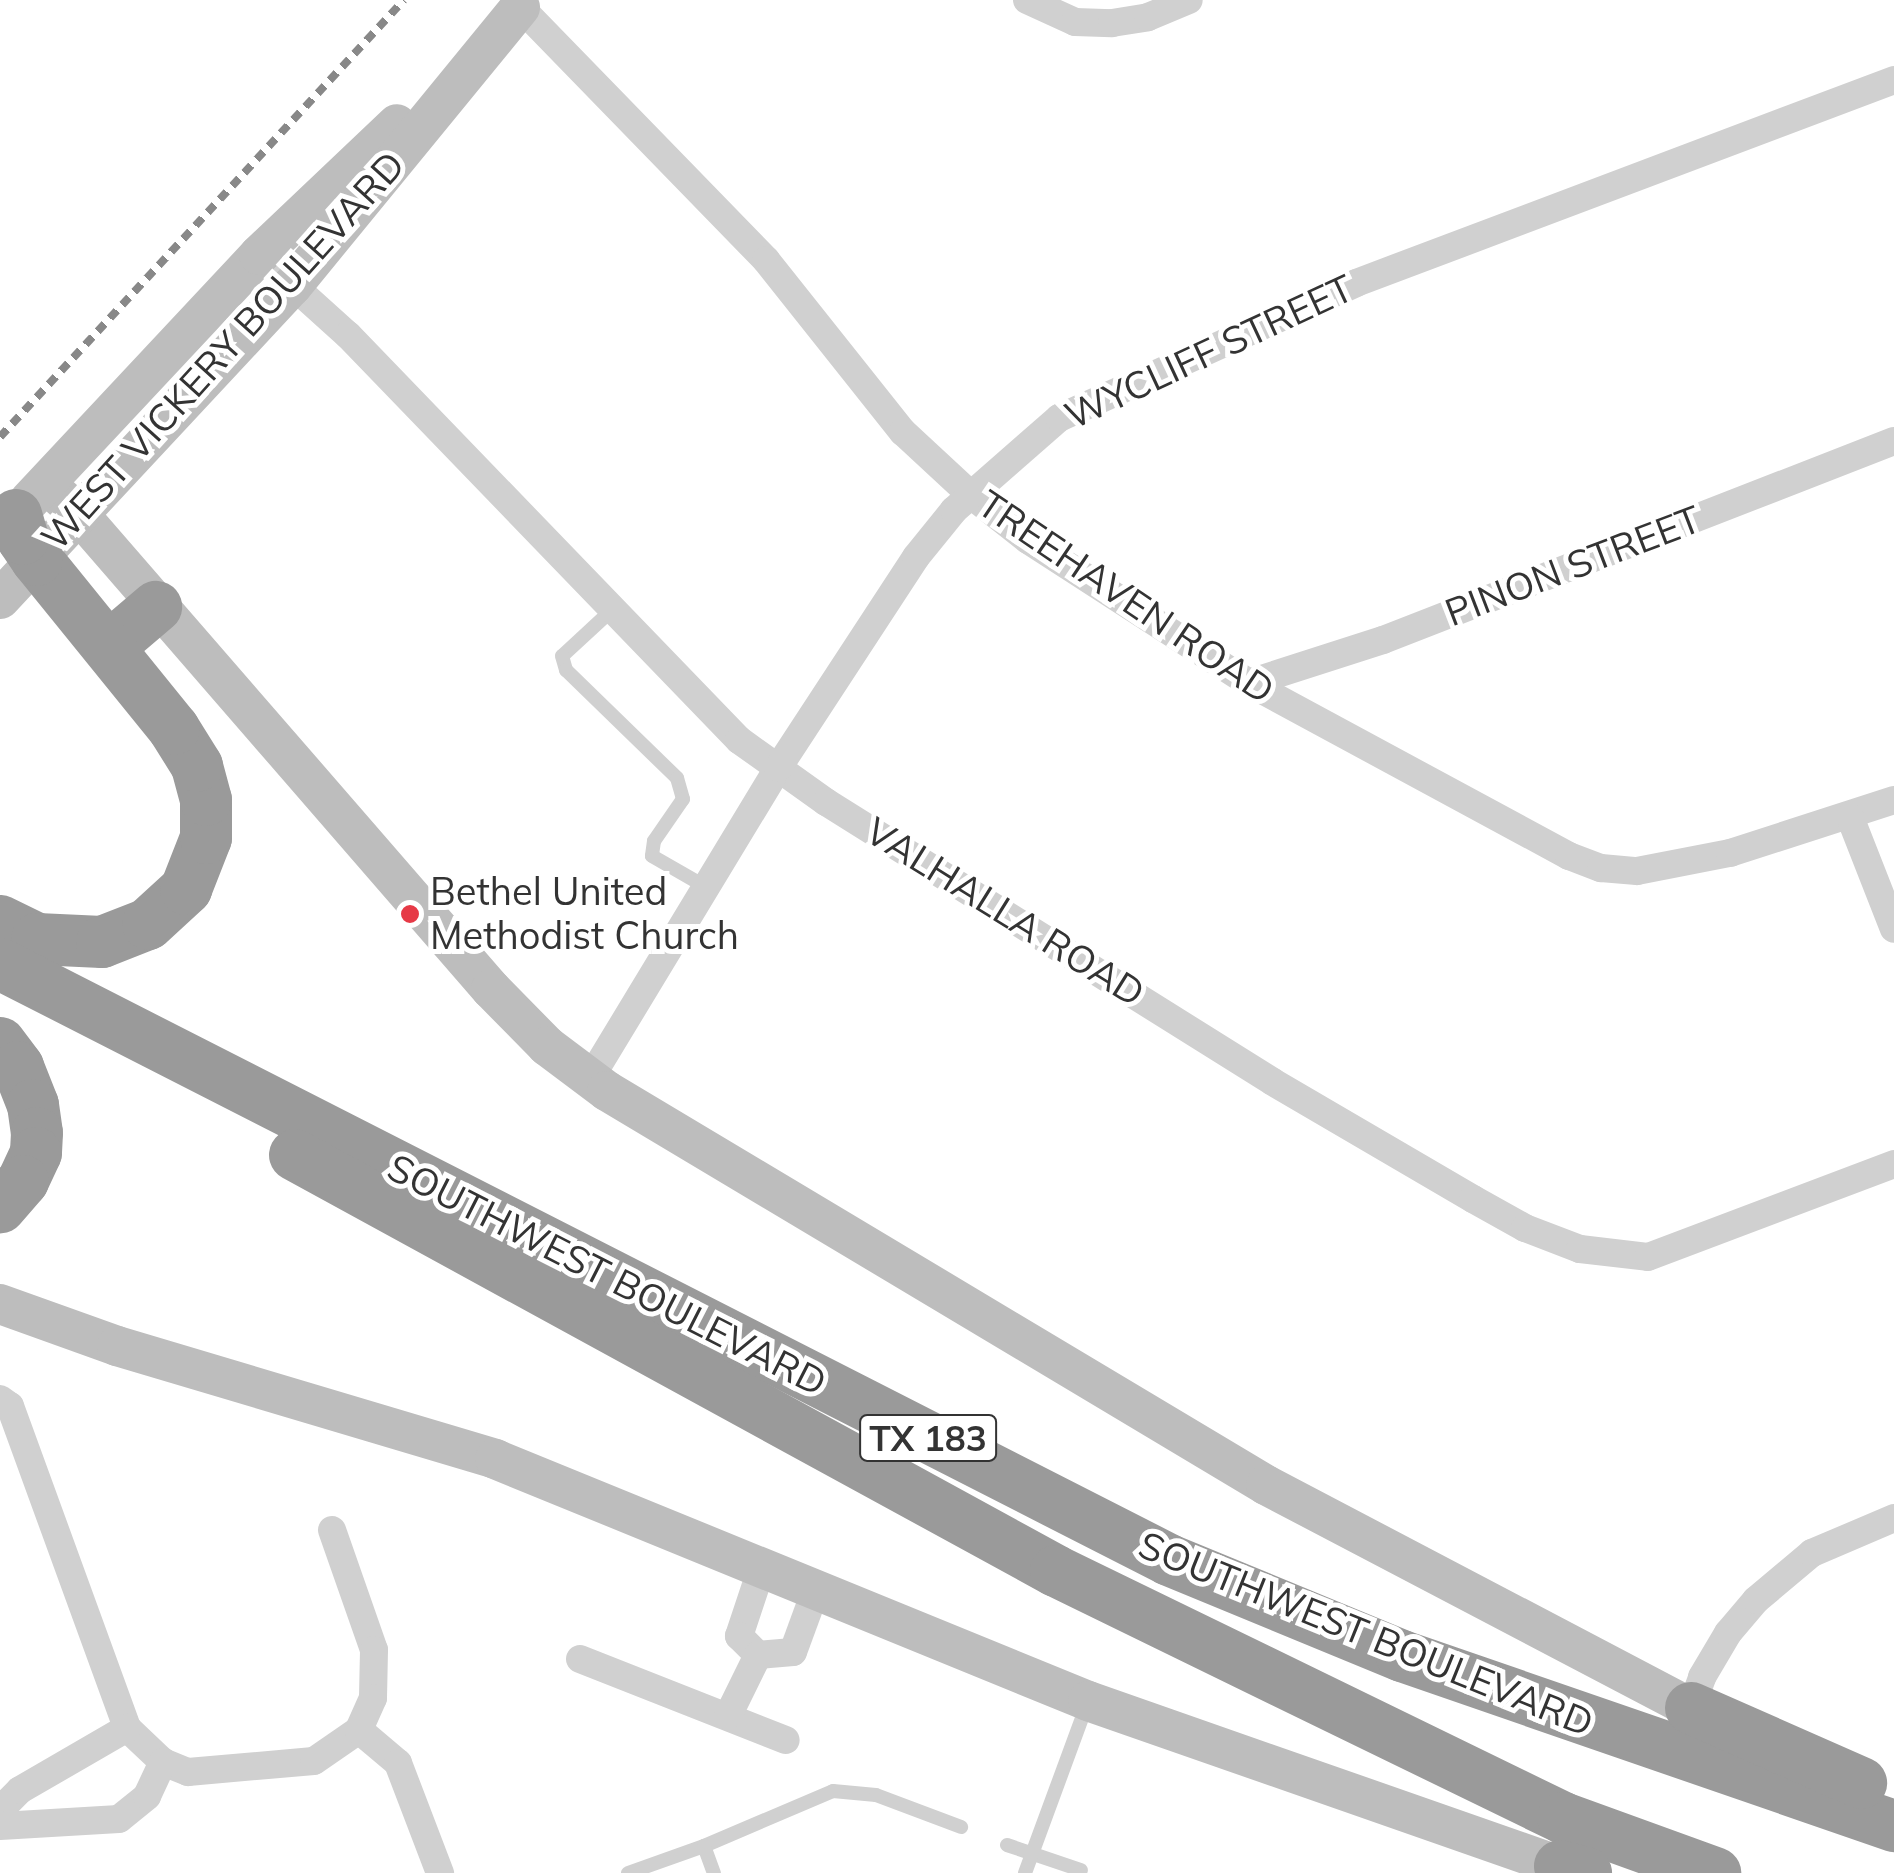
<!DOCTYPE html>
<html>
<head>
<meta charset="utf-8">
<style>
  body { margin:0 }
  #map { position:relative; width:1894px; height:1873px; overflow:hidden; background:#fff; font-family:Mulish,sans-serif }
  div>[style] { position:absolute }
  .service>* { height:14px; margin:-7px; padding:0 7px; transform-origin:7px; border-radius:7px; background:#d0d0d0 }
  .minor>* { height:28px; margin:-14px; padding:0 14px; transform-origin:14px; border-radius:14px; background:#d0d0d0 }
  .secondary>* { height:40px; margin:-20px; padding:0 20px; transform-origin:20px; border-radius:20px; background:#bdbdbd }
  .motorway>* { height:52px; margin:-26px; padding:0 26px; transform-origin:26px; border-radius:26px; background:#9a9a9a }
  .rail>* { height:8px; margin-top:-4px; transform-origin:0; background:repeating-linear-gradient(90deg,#888 0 10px,transparent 0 18px) }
  .dots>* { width:28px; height:28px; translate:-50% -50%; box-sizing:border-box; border:5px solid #fff; border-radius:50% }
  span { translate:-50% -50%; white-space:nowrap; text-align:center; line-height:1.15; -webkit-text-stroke:10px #fff; paint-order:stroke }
  .shield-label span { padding:2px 8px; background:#fff; border:2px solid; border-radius:8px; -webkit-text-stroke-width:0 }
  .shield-label { font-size:35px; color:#333; font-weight:700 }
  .street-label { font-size:38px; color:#333 }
  .poi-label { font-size:38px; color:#333 }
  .left { translate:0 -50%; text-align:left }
</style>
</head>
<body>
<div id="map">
  <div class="service">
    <div style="left:613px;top:609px;width:69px;rotate:137.3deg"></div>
    <div style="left:562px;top:656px;width:15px;rotate:74deg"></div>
    <div style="left:566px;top:670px;width:155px;rotate:44.2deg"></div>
    <div style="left:677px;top:778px;width:22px;rotate:74deg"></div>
    <div style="left:683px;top:799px;width:51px;rotate:124.6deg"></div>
    <div style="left:654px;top:841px;width:15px;rotate:98deg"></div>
    <div style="left:652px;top:856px;width:62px;rotate:29.9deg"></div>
    <div style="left:1007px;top:1845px;width:78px;rotate:18.7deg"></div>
    <div style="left:704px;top:1846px;width:140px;rotate:-23.1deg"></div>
    <div style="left:833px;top:1791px;width:43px;rotate:5.3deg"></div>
    <div style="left:876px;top:1795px;width:91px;rotate:20.6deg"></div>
    <div style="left:628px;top:1873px;width:81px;rotate:-19.6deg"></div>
    <div style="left:704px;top:1846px;width:29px;rotate:70deg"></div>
    <div style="left:1025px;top:1873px;width:182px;rotate:-69.8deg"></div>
  </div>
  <div class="minor">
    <div style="left:1027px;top:0;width:53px;rotate:24.6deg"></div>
    <div style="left:1075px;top:22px;width:37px;rotate:2deg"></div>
    <div style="left:1112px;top:23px;width:36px;rotate:-9deg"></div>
    <div style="left:1148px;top:17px;width:44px;rotate:-22.5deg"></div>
    <div style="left:520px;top:7px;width:353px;rotate:45.8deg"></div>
    <div style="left:766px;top:260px;width:220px;rotate:51.5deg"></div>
    <div style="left:903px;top:432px;width:93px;rotate:42.8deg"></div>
    <div style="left:971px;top:495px;width:73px;rotate:38.3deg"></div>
    <div style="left:1028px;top:540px;width:263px;rotate:32.9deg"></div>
    <div style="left:1249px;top:683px;width:364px;rotate:28.4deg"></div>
    <div style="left:1569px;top:856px;width:34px;rotate:21deg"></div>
    <div style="left:1601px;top:868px;width:36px;rotate:5deg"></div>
    <div style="left:1637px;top:871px;width:95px;rotate:-11deg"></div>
    <div style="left:1730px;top:853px;width:172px;rotate:-17.9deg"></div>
    <div style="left:259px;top:255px;width:120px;rotate:42deg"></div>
    <div style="left:348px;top:335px;width:563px;rotate:46.01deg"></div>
    <div style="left:739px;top:740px;width:107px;rotate:35.5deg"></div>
    <div style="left:826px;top:802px;width:527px;rotate:32.06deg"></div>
    <div style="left:1273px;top:1082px;width:232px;rotate:30.3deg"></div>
    <div style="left:1473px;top:1199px;width:60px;rotate:29.1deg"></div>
    <div style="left:1525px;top:1228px;width:59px;rotate:20.9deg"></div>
    <div style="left:1580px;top:1249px;width:68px;rotate:6.7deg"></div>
    <div style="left:1648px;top:1257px;width:263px;rotate:-20.7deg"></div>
    <div style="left:1249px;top:683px;width:141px;rotate:-17.8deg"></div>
    <div style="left:1383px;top:640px;width:548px;rotate:-21.28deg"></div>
    <div style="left:1850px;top:817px;width:120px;rotate:68.6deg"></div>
    <div style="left:591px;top:1077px;width:361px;rotate:-58.8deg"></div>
    <div style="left:778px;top:768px;width:252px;rotate:-56.8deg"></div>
    <div style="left:916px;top:557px;width:60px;rotate:-51deg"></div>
    <div style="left:954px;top:510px;width:140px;rotate:-41.2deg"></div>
    <div style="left:1059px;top:418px;width:326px;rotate:-24.4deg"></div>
    <div style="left:1356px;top:283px;width:575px;rotate:-20.67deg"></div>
    <div style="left:0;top:1399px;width:12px;rotate:35deg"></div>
    <div style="left:10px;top:1406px;width:343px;rotate:70deg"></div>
    <div style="left:127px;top:1728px;width:50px;rotate:43.4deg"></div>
    <div style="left:163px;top:1762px;width:27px;rotate:22deg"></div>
    <div style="left:188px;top:1772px;width:126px;rotate:-5deg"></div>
    <div style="left:314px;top:1761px;width:55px;rotate:-34.6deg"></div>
    <div style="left:332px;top:1530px;width:127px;rotate:70.7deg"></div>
    <div style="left:374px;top:1650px;width:48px;rotate:91.2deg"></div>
    <div style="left:373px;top:1698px;width:35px;rotate:114deg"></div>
    <div style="left:762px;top:1567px;width:73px;rotate:108.4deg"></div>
    <div style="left:739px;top:1636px;width:27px;rotate:45deg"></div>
    <div style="left:758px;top:1655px;width:35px;rotate:-5deg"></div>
    <div style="left:793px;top:1652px;width:67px;rotate:-69.9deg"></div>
    <div style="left:580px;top:1659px;width:221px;rotate:21.5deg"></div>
    <div style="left:1691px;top:1708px;width:33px;rotate:-70deg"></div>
    <div style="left:1702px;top:1677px;width:51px;rotate:-59.4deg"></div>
    <div style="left:1728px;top:1633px;width:43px;rotate:-49.7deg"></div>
    <div style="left:1756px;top:1600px;width:73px;rotate:-40deg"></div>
    <div style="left:1812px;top:1553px;width:89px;rotate:-23.1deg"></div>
    <div style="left:728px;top:1716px;width:68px;rotate:-63.8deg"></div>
    <div style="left:359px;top:1730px;width:51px;rotate:40.2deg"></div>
    <div style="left:398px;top:1763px;width:118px;rotate:69.1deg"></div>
    <div style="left:0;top:1810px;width:28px;rotate:-45deg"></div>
    <div style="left:20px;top:1790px;width:124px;rotate:-30.1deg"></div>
    <div style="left:0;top:1826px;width:119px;rotate:-3.4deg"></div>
    <div style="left:119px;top:1819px;width:36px;rotate:-39deg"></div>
    <div style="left:147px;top:1796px;width:38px;rotate:-65deg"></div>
  </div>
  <div class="secondary">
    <div style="left:46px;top:484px;width:42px;rotate:42.1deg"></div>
    <div style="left:77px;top:512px;width:632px;rotate:49.04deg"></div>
    <div style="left:491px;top:989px;width:80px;rotate:45.5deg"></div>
    <div style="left:547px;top:1046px;width:75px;rotate:36.9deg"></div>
    <div style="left:607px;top:1091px;width:768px;rotate:30.87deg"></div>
    <div style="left:1266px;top:1485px;width:480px;rotate:27.7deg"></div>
    <div style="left:29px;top:501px;width:337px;rotate:-46.9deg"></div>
    <div style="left:259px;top:255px;width:190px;rotate:-43.5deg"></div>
    <div style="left:0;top:599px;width:428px;rotate:-47deg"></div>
    <div style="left:292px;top:286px;width:360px;rotate:-50.7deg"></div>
    <div style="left:0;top:1304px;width:124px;rotate:19.7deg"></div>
    <div style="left:117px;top:1346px;width:395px;rotate:16.6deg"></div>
    <div style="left:495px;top:1459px;width:640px;rotate:22.2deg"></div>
    <div style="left:1088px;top:1701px;width:500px;rotate:19.27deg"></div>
  </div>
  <div class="motorway">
    <div style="left:109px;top:647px;width:62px;rotate:-40.4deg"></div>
    <div style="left:0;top:921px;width:41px;rotate:25.9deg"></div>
    <div style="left:37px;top:939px;width:65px;rotate:2.6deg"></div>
    <div style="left:102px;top:942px;width:49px;rotate:-21.4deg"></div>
    <div style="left:148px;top:924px;width:52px;rotate:-42.6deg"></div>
    <div style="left:186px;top:889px;width:55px;rotate:-68.6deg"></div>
    <div style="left:206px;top:838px;width:38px;rotate:-90deg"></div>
    <div style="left:206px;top:800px;width:35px;rotate:-105deg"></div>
    <div style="left:197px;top:766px;width:44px;rotate:-121.9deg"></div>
    <div style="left:174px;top:729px;width:218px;rotate:-129deg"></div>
    <div style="left:37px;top:560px;width:25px;rotate:-124deg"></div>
    <div style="left:23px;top:539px;width:25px;rotate:-106deg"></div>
    <div style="left:0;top:964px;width:1312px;rotate:27.01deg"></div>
    <div style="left:1169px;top:1560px;width:252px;rotate:22.4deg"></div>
    <div style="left:1402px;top:1656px;width:521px;rotate:19.06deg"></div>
    <div style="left:0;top:1043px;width:30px;rotate:53deg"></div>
    <div style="left:18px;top:1067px;width:41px;rotate:68.5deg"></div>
    <div style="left:33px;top:1105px;width:28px;rotate:82deg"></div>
    <div style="left:37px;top:1133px;width:20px;rotate:93deg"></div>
    <div style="left:36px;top:1153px;width:31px;rotate:115deg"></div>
    <div style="left:23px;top:1181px;width:35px;rotate:131deg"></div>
    <div style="left:295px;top:1155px;width:867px;rotate:28.66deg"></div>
    <div style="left:1056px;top:1571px;width:564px;rotate:25.97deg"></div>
    <div style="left:1563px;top:1818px;width:162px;rotate:19.9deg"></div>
    <div style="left:1691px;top:1708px;width:186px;rotate:23.8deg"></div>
    <div style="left:1560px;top:1866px;width:27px;rotate:15deg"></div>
  </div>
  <div class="rail">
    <div style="left:0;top:437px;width:595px;rotate:-47.25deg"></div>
  </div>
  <div class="dots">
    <div style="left:410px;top:914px;background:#e63946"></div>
  </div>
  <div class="shield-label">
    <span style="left:928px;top:1438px">TX 183</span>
  </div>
  <div class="street-label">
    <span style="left:223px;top:351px;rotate:-48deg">WEST VICKERY BOULEVARD</span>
    <span style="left:1209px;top:352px;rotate:-25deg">WYCLIFF STREET</span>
    <span style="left:1573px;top:566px;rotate:-21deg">PINON STREET</span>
    <span style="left:1126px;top:597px;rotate:34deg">TREEHAVEN ROAD</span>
    <span style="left:1005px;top:912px;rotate:32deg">VALHALLA ROAD</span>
    <span style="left:607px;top:1275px;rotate:27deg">SOUTHWEST BOULEVARD</span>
    <span style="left:1366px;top:1634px;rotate:22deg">SOUTHWEST BOULEVARD</span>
  </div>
  <div class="poi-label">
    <span class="left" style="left:430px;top:914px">Bethel United<br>Methodist Church</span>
  </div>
</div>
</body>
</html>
